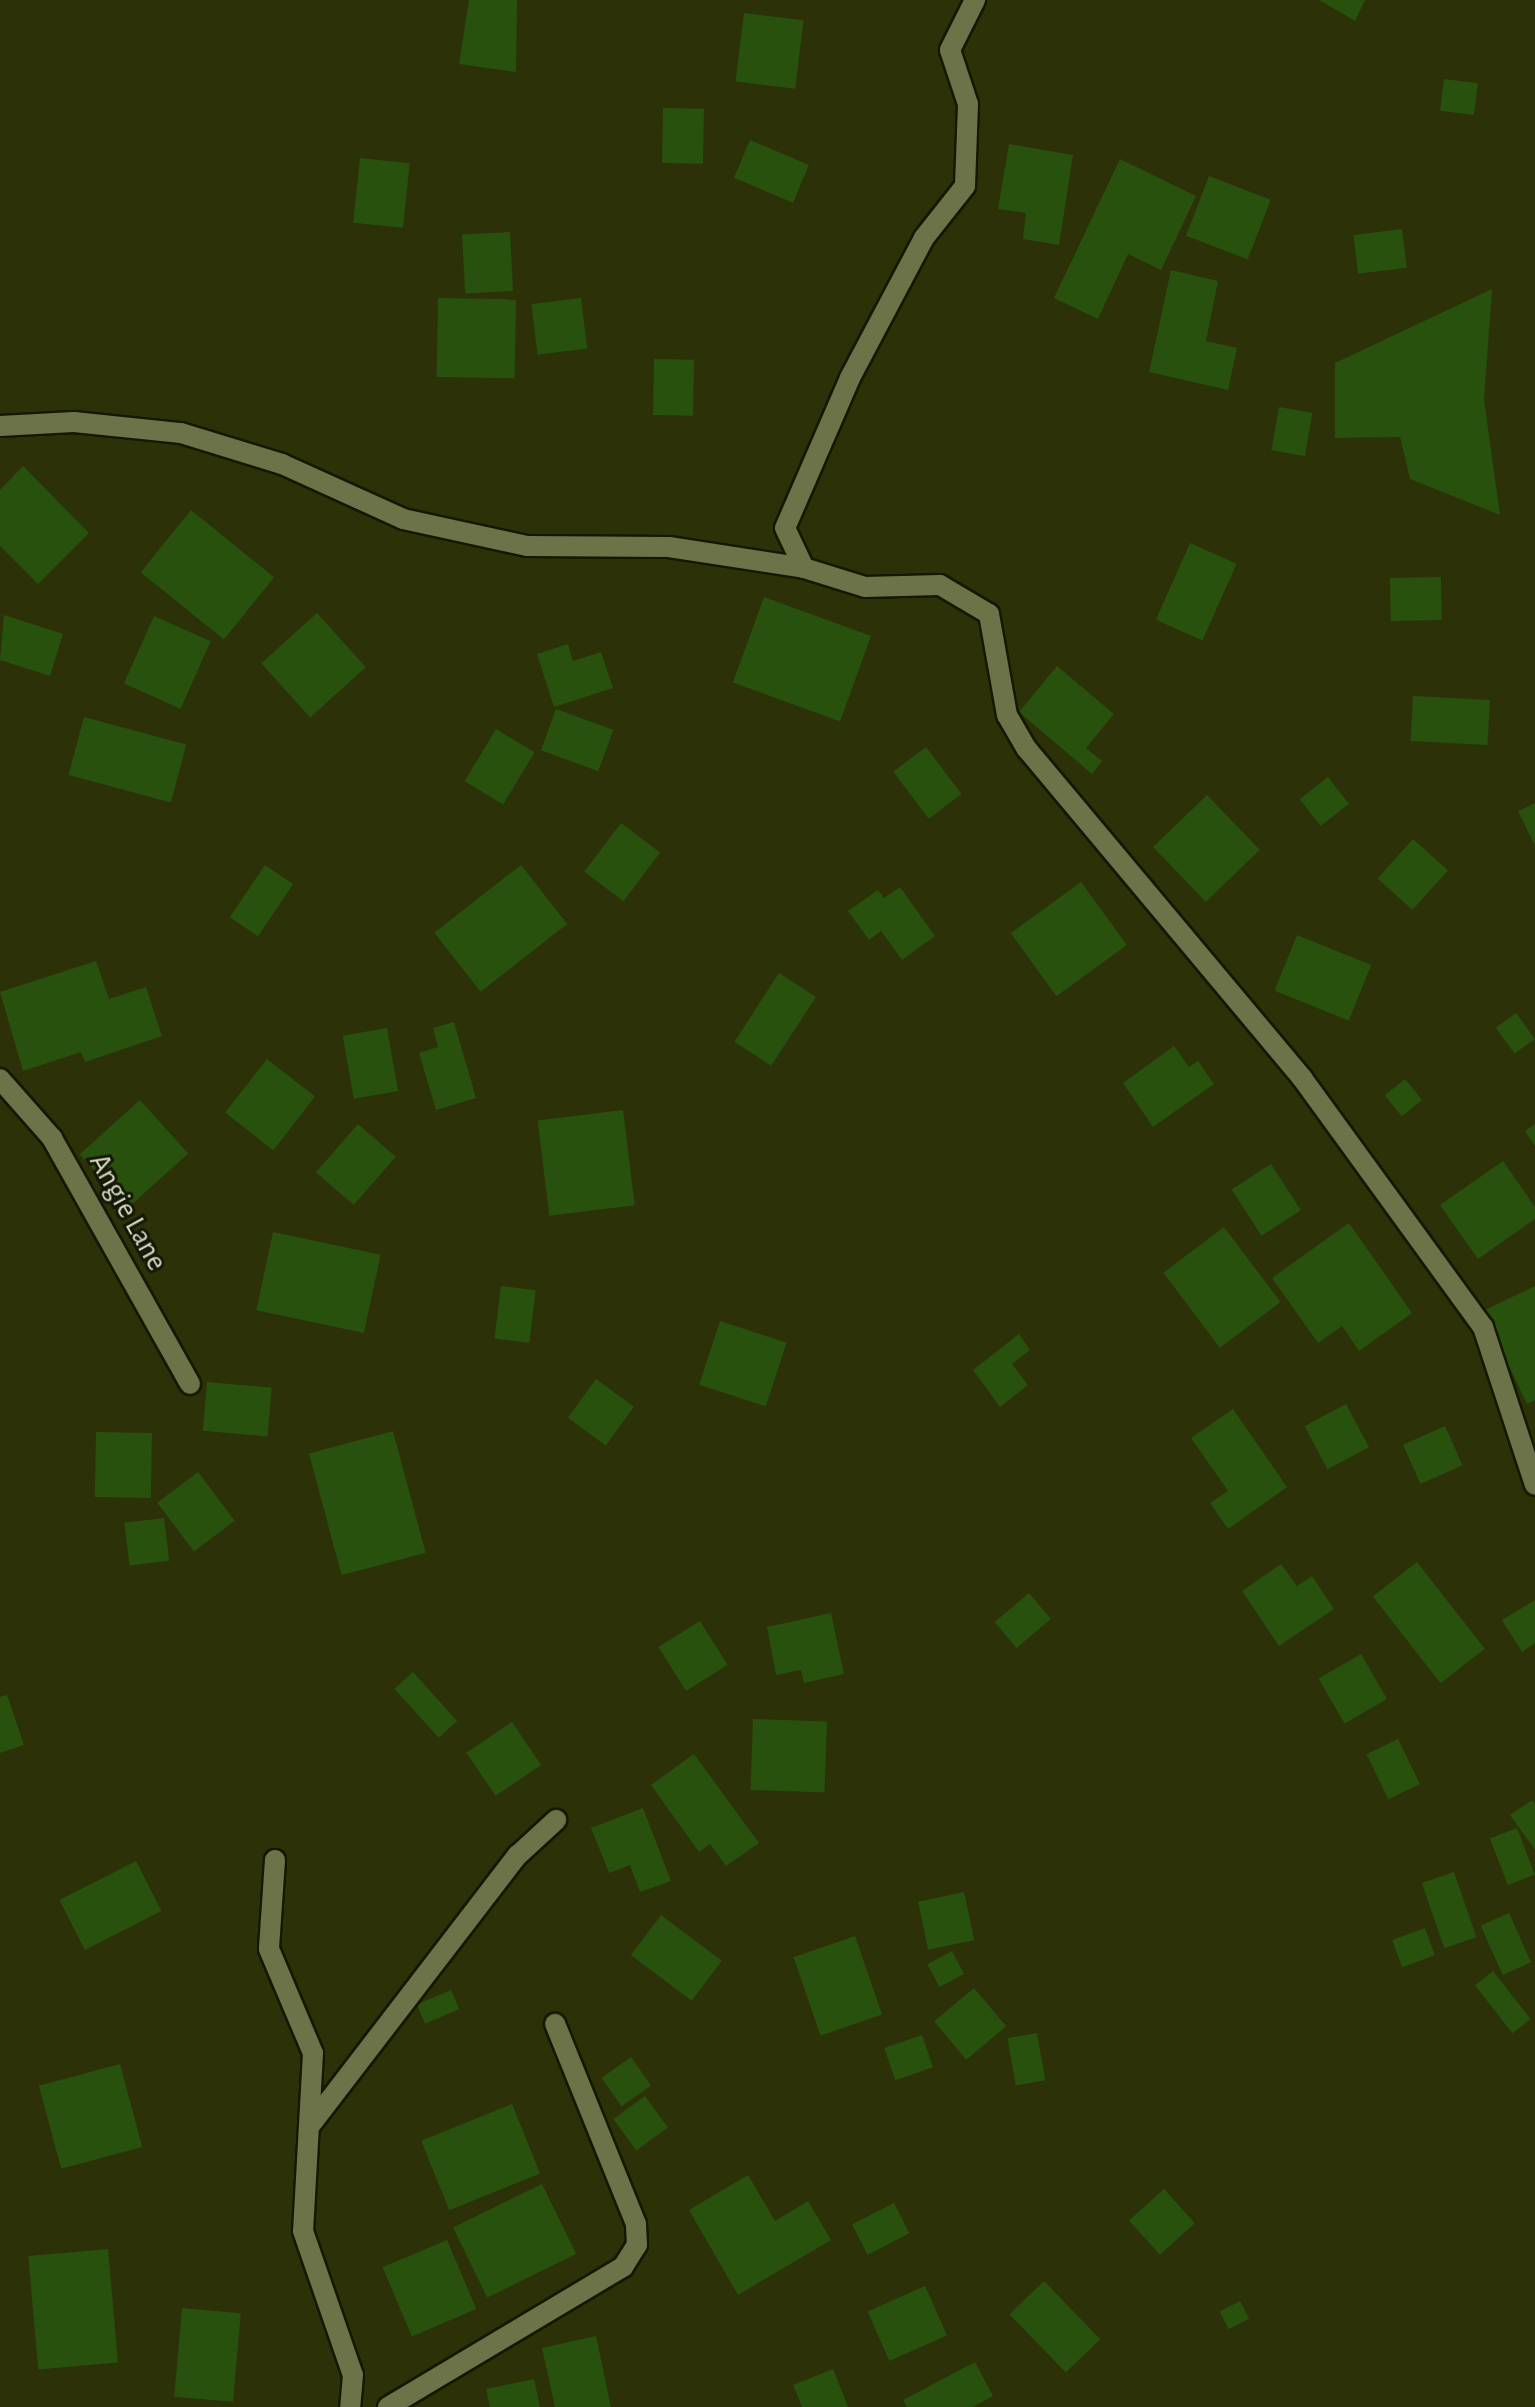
<!DOCTYPE html>
<html>
<head>
<meta charset="utf-8">
<style>
  body { margin:0 }
  #map { position:relative; width:1535px; height:2407px; overflow:hidden; background:#2c3108; font-family:"Alegreya Sans",sans-serif }
  div>[style] { position:absolute }
  .building>* { inset:0; background:#28510e; transform-origin:0 0 }
  .roads { filter:drop-shadow(2px 0 #151800) drop-shadow(-2px 0 #151800) drop-shadow(0 2px #151800) drop-shadow(0 -2px #151800) }
  .street>* { height:20px; margin:-10px; padding:0 10px; transform-origin:10px; border-radius:10px; background:#6c7349 }
  span { translate:-50% -50%; white-space:nowrap; text-align:center; line-height:1.15; -webkit-text-stroke:6px #151807; paint-order:stroke }
  .street-label { font-size:30px; color:#d3d7c1 }
</style>
</head>
<body>
<div id="map">
  <div class="building">
    <div style="clip-path:polygon(469px 0,517px 0,516px 72px,459px 64px)"></div>
    <div style="clip-path:polygon(1319px 0,1365px 0,1355px 21px)"></div>
    <div style="left:744px;top:13px;width:60px;height:69px;rotate:7deg"></div>
    <div style="left:1444px;top:79px;width:34px;height:32px;rotate:7deg"></div>
    <div style="left:663px;top:108px;width:41px;height:55px;rotate:1deg"></div>
    <div style="left:750px;top:140px;width:64px;height:41px;rotate:23deg"></div>
    <div style="clip-path:polygon(1009px 144px,1073px 155px,1059px 245px,1023px 239px,1026px 213px,998px 209px)"></div>
    <div style="left:360px;top:158px;width:50px;height:65px;rotate:6deg"></div>
    <div style="clip-path:polygon(1120px 159px,1196px 196px,1161px 270px,1128px 254px,1098px 319px,1054px 298px)"></div>
    <div style="left:1209px;top:176px;width:66px;height:64px;rotate:21deg"></div>
    <div style="left:1402px;top:229px;width:39px;height:49px;rotate:83deg"></div>
    <div style="left:510px;top:232px;width:59px;height:48px;rotate:87deg"></div>
    <div style="clip-path:polygon(1171px 270px,1218px 281px,1206px 341px,1237px 348px,1228px 390px,1149px 372px)"></div>
    <div style="clip-path:polygon(1492px 289px,1484px 400px,1500px 515px,1410px 479px,1400px 437px,1335px 438px,1335px 363px)"></div>
    <div style="left:438px;top:298px;width:78px;height:79px;rotate:1deg"></div>
    <div style="left:581px;top:298px;width:51px;height:50px;rotate:83deg"></div>
    <div style="left:654px;top:359px;width:40px;height:56px;rotate:1deg"></div>
    <div style="left:1279px;top:407px;width:34px;height:44px;rotate:10deg"></div>
    <div style="clip-path:polygon(23px 466px,89px 533px,38px 584px,0 546px,0 490px)"></div>
    <div style="left:191px;top:510px;width:107px;height:80px;rotate:39deg"></div>
    <div style="left:1190px;top:543px;width:51px;height:84px;rotate:24deg"></div>
    <div style="left:1441px;top:577px;width:43px;height:51px;rotate:89deg"></div>
    <div style="left:764px;top:597px;width:114px;height:91px;rotate:20deg"></div>
    <div style="left:317px;top:613px;width:73px;height:75px;rotate:48deg"></div>
    <div style="clip-path:polygon(4px 615px,63px 634px,50px 676px,0 660px)"></div>
    <div style="left:154px;top:616px;width:62px;height:74px;rotate:24deg"></div>
    <div style="clip-path:polygon(568px 644px,573px 661px,601px 652px,613px 688px,554px 707px,537px 654px)"></div>
    <div style="clip-path:polygon(1057px 666px,1114px 714px,1086px 748px,1102px 761px,1092px 774px,1019px 712px)"></div>
    <div style="left:1413px;top:696px;width:77px;height:45px;rotate:3deg"></div>
    <div style="left:556px;top:709px;width:61px;height:44px;rotate:20deg"></div>
    <div style="left:84px;top:717px;width:106px;height:60px;rotate:15deg"></div>
    <div style="left:496px;top:729px;width:45px;height:61px;rotate:31deg"></div>
    <div style="left:926px;top:747px;width:59px;height:41px;rotate:53deg"></div>
    <div style="left:1328px;top:777px;width:34px;height:36px;rotate:52deg"></div>
    <div style="left:1207px;top:795px;width:76px;height:75px;rotate:46deg"></div>
    <div style="clip-path:polygon(1535px 803px,1535px 846px,1518px 811px)"></div>
    <div style="left:621px;top:823px;width:49px;height:61px;rotate:37deg"></div>
    <div style="left:1413px;top:839px;width:47px;height:53px;rotate:42deg"></div>
    <div style="left:265px;top:865px;width:34px;height:63px;rotate:34deg"></div>
    <div style="left:521px;top:865px;width:75px;height:110px;rotate:52deg"></div>
    <div style="left:1081px;top:882px;width:78px;height:87px;rotate:54deg"></div>
    <div style="clip-path:polygon(900px 887px,935px 936px,902px 960px,881px 931px,869px 940px,848px 911px,878px 890px,884px 898px)"></div>
    <div style="left:1297px;top:935px;width:80px;height:60px;rotate:22deg"></div>
    <div style="clip-path:polygon(96px 961px,109px 999px,146px 987px,162px 1036px,85px 1062px,81px 1052px,23px 1071px,0 992px)"></div>
    <div style="left:779px;top:973px;width:44px;height:82px;rotate:33deg"></div>
    <div style="left:1516px;top:1013px;width:32px;height:25px;rotate:54deg"></div>
    <div style="clip-path:polygon(454px 1022px,476px 1098px,436px 1110px,419px 1053px,438px 1047px,433px 1028px)"></div>
    <div style="left:387px;top:1028px;width:64px;height:45px;rotate:80deg"></div>
    <div style="clip-path:polygon(1174px 1046px,1189px 1067px,1198px 1061px,1214px 1084px,1153px 1127px,1123px 1083px)"></div>
    <div style="left:267px;top:1059px;width:61px;height:68px;rotate:38deg"></div>
    <div style="left:1405px;top:1079px;width:27px;height:26px;rotate:51deg"></div>
    <div style="left:140px;top:1100px;width:72px;height:81px;rotate:48deg"></div>
    <div style="left:623px;top:1110px;width:96px;height:86px;rotate:83deg"></div>
    <div style="left:358px;top:1124px;width:50px;height:64px;rotate:41deg"></div>
    <div style="clip-path:polygon(1535px 1124px,1535px 1146px,1525px 1131px)"></div>
    <div style="clip-path:polygon(1503px 1161px,1535px 1207px,1535px 1219px,1478px 1259px,1440px 1205px)"></div>
    <div style="left:1271px;top:1164px;width:55px;height:47px;rotate:57deg"></div>
    <div style="clip-path:polygon(1349px 1223px,1412px 1313px,1359px 1351px,1342px 1326px,1318px 1343px,1272px 1278px)"></div>
    <div style="left:1224px;top:1227px;width:94px;height:76px;rotate:53deg"></div>
    <div style="left:273px;top:1232px;width:110px;height:80px;rotate:12deg"></div>
    <div style="left:501px;top:1286px;width:35px;height:53px;rotate:7deg"></div>
    <div style="clip-path:polygon(1535px 1286px,1535px 1400px,1527px 1404px,1483px 1311px)"></div>
    <div style="left:720px;top:1321px;width:70px;height:67px;rotate:18deg"></div>
    <div style="clip-path:polygon(1019px 1334px,1030px 1350px,1012px 1364px,1028px 1385px,1000px 1407px,973px 1370px)"></div>
    <div style="left:596px;top:1379px;width:47px;height:48px;rotate:36deg"></div>
    <div style="left:207px;top:1382px;width:65px;height:49px;rotate:5deg"></div>
    <div style="left:1346px;top:1404px;width:49px;height:47px;rotate:62deg"></div>
    <div style="clip-path:polygon(1233px 1409px,1287px 1487px,1228px 1529px,1210px 1503px,1228px 1491px,1191px 1438px)"></div>
    <div style="left:1445px;top:1426px;width:43px;height:46px;rotate:66deg"></div>
    <div style="left:393px;top:1431px;width:126px;height:87px;rotate:75deg"></div>
    <div style="left:96px;top:1432px;width:56px;height:65px;rotate:1deg"></div>
    <div style="left:198px;top:1472px;width:61px;height:51px;rotate:53deg"></div>
    <div style="left:164px;top:1518px;width:43px;height:40px;rotate:83deg"></div>
    <div style="left:1417px;top:1562px;width:110px;height:56px;rotate:52deg"></div>
    <div style="clip-path:polygon(1281px 1564px,1297px 1586px,1312px 1576px,1334px 1609px,1279px 1646px,1242px 1591px)"></div>
    <div style="left:1029px;top:1593px;width:34px;height:45px;rotate:50deg"></div>
    <div style="clip-path:polygon(1535px 1600px,1535px 1643px,1522px 1652px,1502px 1620px)"></div>
    <div style="clip-path:polygon(831px 1613px,844px 1674px,804px 1683px,801px 1670px,776px 1675px,767px 1627px)"></div>
    <div style="left:700px;top:1621px;width:52px;height:49px;rotate:58deg"></div>
    <div style="left:1361px;top:1654px;width:52px;height:49px;rotate:60deg"></div>
    <div style="left:413px;top:1672px;width:66px;height:25px;rotate:48deg"></div>
    <div style="clip-path:polygon(7px 1695px,24px 1745px,0 1753px,0 1697px)"></div>
    <div style="left:753px;top:1719px;width:74px;height:71px;rotate:2deg"></div>
    <div style="left:512px;top:1722px;width:52px;height:55px;rotate:56deg"></div>
    <div style="left:1398px;top:1739px;width:50px;height:35px;rotate:64deg"></div>
    <div style="clip-path:polygon(694px 1754px,759px 1843px,726px 1866px,710px 1844px,699px 1852px,651px 1785px)"></div>
    <div style="clip-path:polygon(1532px 1800px,1535px 1804px,1535px 1850px,1510px 1815px)"></div>
    <div style="clip-path:polygon(643px 1808px,671px 1881px,640px 1892px,630px 1865px,609px 1873px,591px 1828px)"></div>
    <div style="left:1517px;top:1828px;width:50px;height:29px;rotate:69deg"></div>
    <div style="left:136px;top:1861px;width:56px;height:86px;rotate:63deg"></div>
    <div style="left:1454px;top:1872px;width:69px;height:34px;rotate:71deg"></div>
    <div style="left:964px;top:1892px;width:49px;height:47px;rotate:78deg"></div>
    <div style="left:1509px;top:1913px;width:54px;height:31px;rotate:66deg"></div>
    <div style="left:661px;top:1915px;width:76px;height:50px;rotate:37deg"></div>
    <div style="left:1425px;top:1928px;width:29px;height:35px;rotate:70deg"></div>
    <div style="left:855px;top:1936px;width:83px;height:65px;rotate:71deg"></div>
    <div style="left:952px;top:1951px;width:26px;height:28px;rotate:62deg"></div>
    <div style="left:1493px;top:1971px;width:61px;height:23px;rotate:52deg"></div>
    <div style="left:974px;top:1988px;width:50px;height:52px;rotate:50deg"></div>
    <div style="left:451px;top:1990px;width:21px;height:37px;rotate:67deg"></div>
    <div style="left:1037px;top:2033px;width:48px;height:30px;rotate:80deg"></div>
    <div style="left:922px;top:2035px;width:34px;height:40px;rotate:71deg"></div>
    <div style="left:631px;top:2057px;width:35px;height:36px;rotate:55deg"></div>
    <div style="left:120px;top:2064px;width:86px;height:84px;rotate:75deg"></div>
    <div style="left:645px;top:2096px;width:39px;height:39px;rotate:54deg"></div>
    <div style="left:512px;top:2104px;width:75px;height:98px;rotate:68deg"></div>
    <div style="clip-path:polygon(748px 2175px,775px 2221px,808px 2201px,831px 2240px,738px 2295px,689px 2210px)"></div>
    <div style="left:542px;top:2184px;width:78px;height:99px;rotate:64deg"></div>
    <div style="left:1164px;top:2189px;width:46px;height:47px;rotate:48deg"></div>
    <div style="left:894px;top:2203px;width:34px;height:47px;rotate:63deg"></div>
    <div style="left:447px;top:2240px;width:75px;height:70px;rotate:67deg"></div>
    <div style="left:108px;top:2249px;width:114px;height:80px;rotate:85deg"></div>
    <div style="left:1044px;top:2281px;width:81px;height:48px;rotate:46deg"></div>
    <div style="left:925px;top:2286px;width:54px;height:63px;rotate:66deg"></div>
    <div style="left:1240px;top:2301px;width:20px;height:23px;rotate:63deg"></div>
    <div style="left:182px;top:2308px;width:59px;height:89px;rotate:5deg"></div>
    <div style="clip-path:polygon(596px 2336px,611px 2407px,555px 2407px,542px 2348px)"></div>
    <div style="clip-path:polygon(975px 2362px,993px 2396px,973px 2407px,907px 2407px,903px 2400px)"></div>
    <div style="clip-path:polygon(833px 2369px,848px 2407px,802px 2407px,793px 2385px)"></div>
    <div style="clip-path:polygon(534px 2379px,540px 2407px,490px 2407px,486px 2389px)"></div>
  </div>
  <div class="roads">
    <div class="street">
      <div style="left:975px;top:0;width:56px;rotate:116.6deg"></div>
      <div style="left:950px;top:50px;width:57px;rotate:71.6deg"></div>
      <div style="left:968px;top:104px;width:82px;rotate:92.1deg"></div>
      <div style="left:965px;top:186px;width:66px;rotate:128.3deg"></div>
      <div style="left:924px;top:238px;width:158px;rotate:117.9deg"></div>
      <div style="left:850px;top:378px;width:163px;rotate:113.4deg"></div>
      <div style="left:785px;top:528px;width:44px;rotate:64.6deg"></div>
      <div style="left:804px;top:568px;width:64px;rotate:17.3deg"></div>
      <div style="left:865px;top:587px;width:75px;rotate:-1.5deg"></div>
      <div style="left:940px;top:585px;width:57px;rotate:30.6deg"></div>
      <div style="left:989px;top:614px;width:103px;rotate:79.9deg"></div>
      <div style="left:1007px;top:715px;width:39px;rotate:60deg"></div>
      <div style="left:1027px;top:749px;width:429px;rotate:50.1deg"></div>
      <div style="left:1302px;top:1078px;width:308px;rotate:54deg"></div>
      <div style="left:1483px;top:1327px;width:166px;rotate:71.8deg"></div>
      <div style="left:0;top:426px;width:74px;rotate:-3.1deg"></div>
      <div style="left:74px;top:422px;width:108px;rotate:5.9deg"></div>
      <div style="left:181px;top:433px;width:106px;rotate:17.1deg"></div>
      <div style="left:282px;top:464px;width:133px;rotate:24.4deg"></div>
      <div style="left:403px;top:519px;width:127px;rotate:12.3deg"></div>
      <div style="left:527px;top:546px;width:142px;rotate:0.4deg"></div>
      <div style="left:669px;top:547px;width:137px;rotate:8.8deg"></div>
      <div style="left:0;top:1079px;width:79px;rotate:48.6deg"></div>
      <div style="left:52px;top:1138px;width:282px;rotate:60.7deg"></div>
      <div style="left:275px;top:1860px;width:89px;rotate:93.9deg"></div>
      <div style="left:269px;top:1949px;width:113px;rotate:67.1deg"></div>
      <div style="left:313px;top:2053px;width:178px;rotate:93.2deg"></div>
      <div style="left:303px;top:2231px;width:152px;rotate:70.9deg"></div>
      <div style="left:353px;top:2375px;width:32px;rotate:95deg"></div>
      <div style="left:312px;top:2123px;width:338px;rotate:-52.5deg"></div>
      <div style="left:518px;top:1855px;width:52px;rotate:-42.6deg"></div>
      <div style="left:388px;top:2407px;width:274px;rotate:-30.8deg"></div>
      <div style="left:623px;top:2267px;width:26px;rotate:-58deg"></div>
      <div style="left:637px;top:2245px;width:21px;rotate:-93deg"></div>
      <div style="left:636px;top:2224px;width:216px;rotate:-112deg"></div>
    </div>
  </div>
  <div class="street-label">
    <span style="left:128px;top:1212px;rotate:61deg">Angie Lane</span>
  </div>
</div>
</body>
</html>
